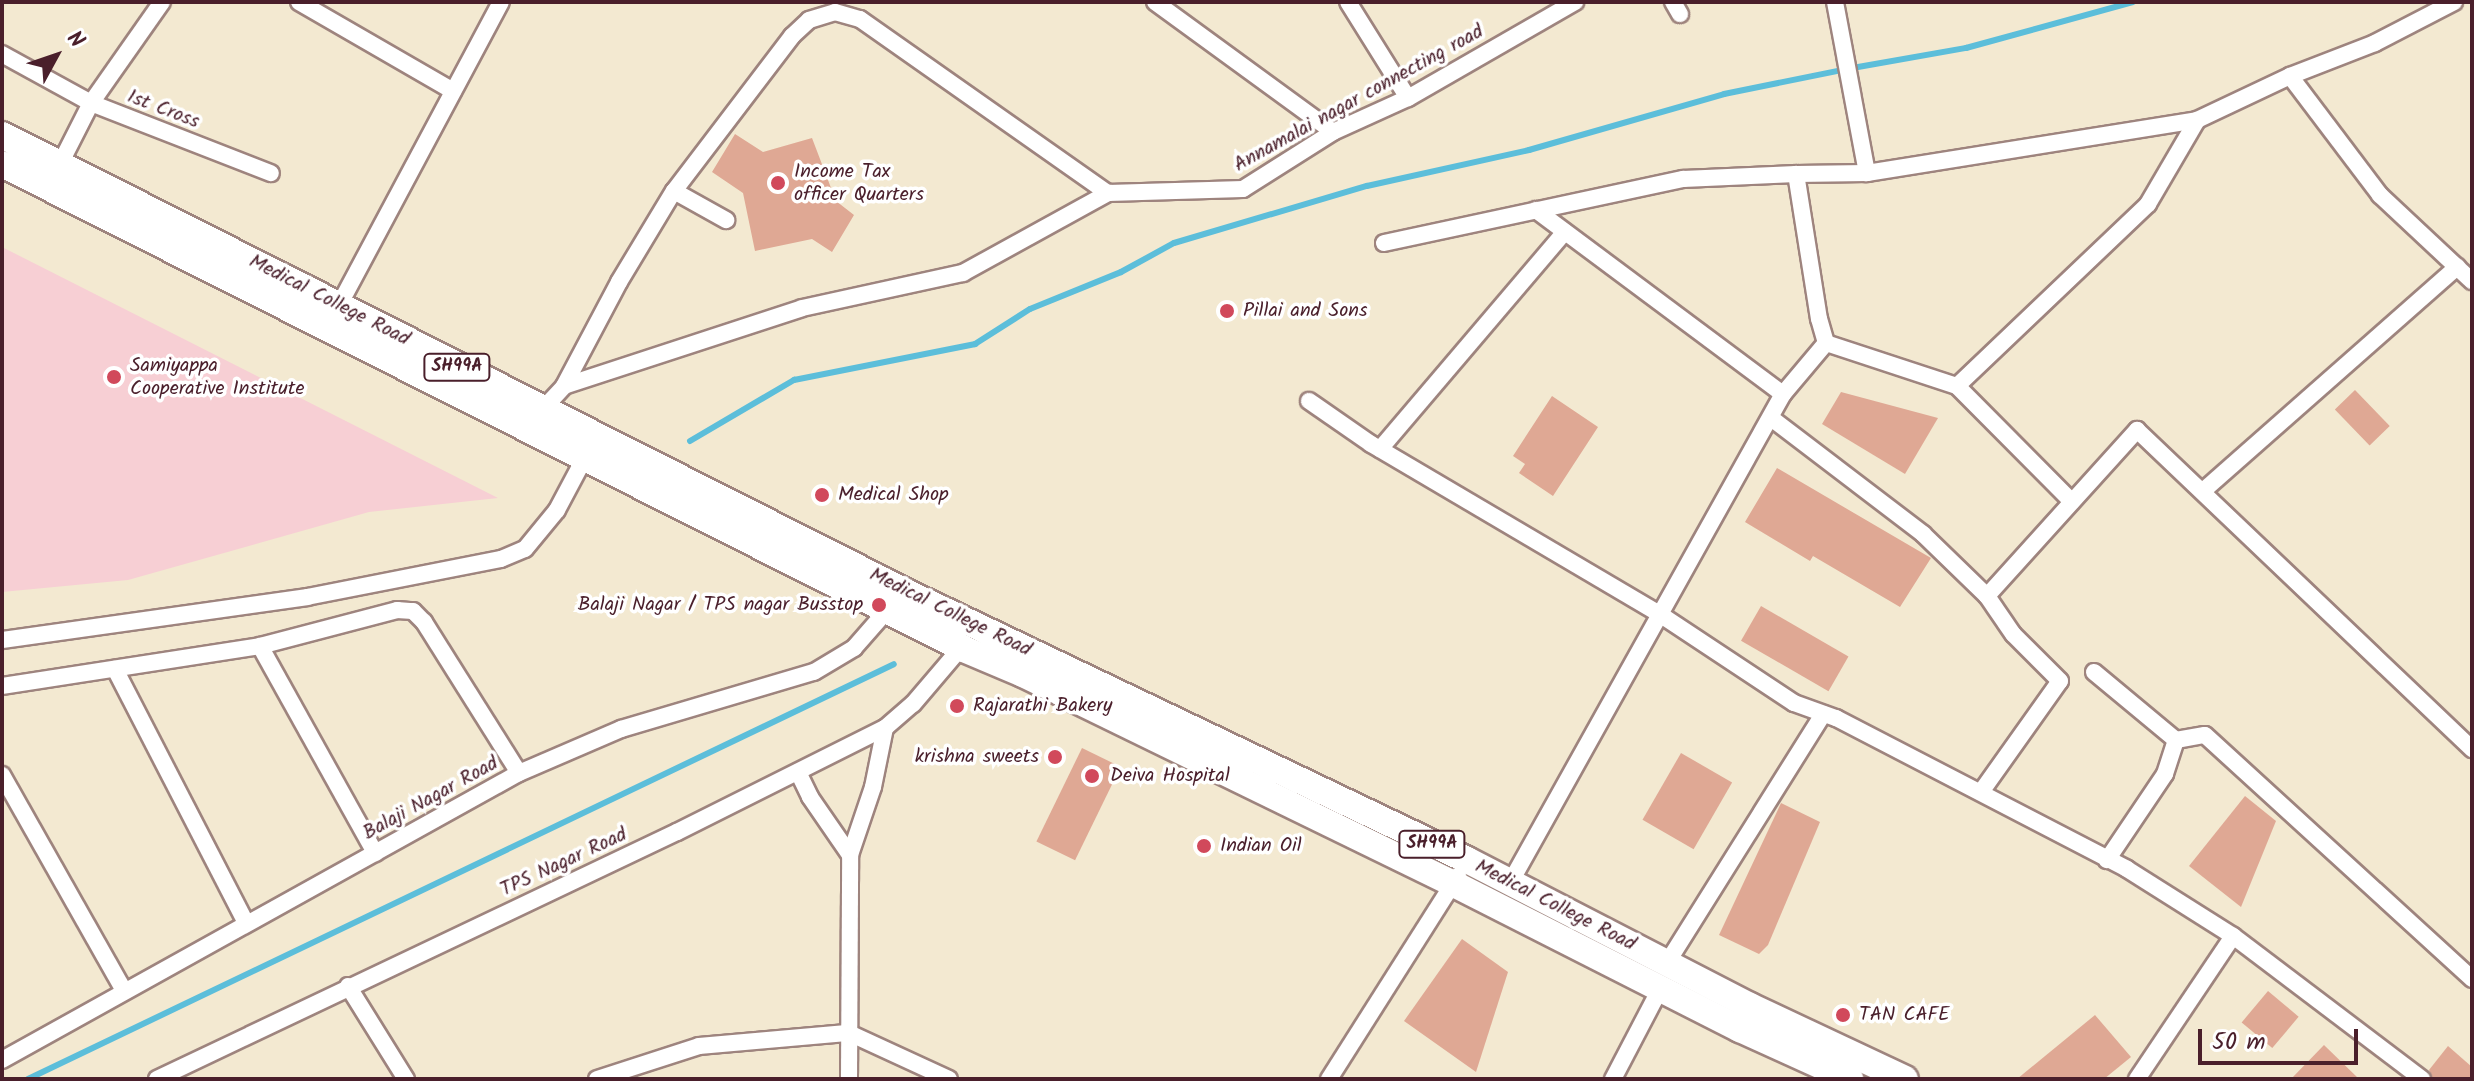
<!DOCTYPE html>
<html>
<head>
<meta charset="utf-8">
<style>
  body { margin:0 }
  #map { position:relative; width:2474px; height:1081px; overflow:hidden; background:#f3e9d1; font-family:Kalam,sans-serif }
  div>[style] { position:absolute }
  .built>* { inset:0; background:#f7cfd4 }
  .stream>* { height:6px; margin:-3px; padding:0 3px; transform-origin:3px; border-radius:3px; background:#5cbeda }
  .building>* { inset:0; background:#dfa894; transform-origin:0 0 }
  .roads { filter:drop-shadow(2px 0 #9e847e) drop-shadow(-2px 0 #9e847e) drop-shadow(0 2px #9e847e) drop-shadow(0 -2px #9e847e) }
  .minor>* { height:16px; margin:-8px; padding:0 8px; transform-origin:8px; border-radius:8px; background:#fff }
  .primary>* { height:26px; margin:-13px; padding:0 13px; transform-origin:13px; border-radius:13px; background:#fff }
  .dots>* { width:22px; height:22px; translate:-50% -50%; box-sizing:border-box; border:4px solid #fff; border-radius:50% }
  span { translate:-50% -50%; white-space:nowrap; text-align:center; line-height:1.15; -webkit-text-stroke:7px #fff; paint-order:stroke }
  .shield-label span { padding:2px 6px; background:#fff; border:2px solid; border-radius:6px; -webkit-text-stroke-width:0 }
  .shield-label { font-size:18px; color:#4a1f2b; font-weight:700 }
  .street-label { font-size:20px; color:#4a1f2b }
  .poi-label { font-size:20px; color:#4a1f2b }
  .left { translate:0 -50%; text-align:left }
  .right { translate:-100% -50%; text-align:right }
  .frame { position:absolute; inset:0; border:4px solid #4a1f2b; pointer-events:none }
  .north { position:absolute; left:16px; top:16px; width:80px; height:80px; -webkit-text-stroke:6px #fff; paint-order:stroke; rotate:50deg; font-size:22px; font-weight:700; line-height:32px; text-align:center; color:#4a1f2b }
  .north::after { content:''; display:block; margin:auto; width:28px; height:36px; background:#4a1f2b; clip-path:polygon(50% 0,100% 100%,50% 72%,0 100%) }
  .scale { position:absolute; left:2198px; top:1029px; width:160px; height:36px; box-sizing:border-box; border:4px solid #4a1f2b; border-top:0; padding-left:10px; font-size:24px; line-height:28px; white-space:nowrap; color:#4a1f2b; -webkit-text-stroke:6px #fff; paint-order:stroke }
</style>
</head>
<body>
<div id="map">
  <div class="built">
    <div style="clip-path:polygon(2px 247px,498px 498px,369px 512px,128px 580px,2px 592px)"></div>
  </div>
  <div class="stream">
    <div style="left:1858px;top:67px;width:110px;rotate:-10deg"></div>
    <div style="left:1966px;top:48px;width:173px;rotate:-15.4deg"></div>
    <div style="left:690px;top:441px;width:121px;rotate:-30.4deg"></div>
    <div style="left:794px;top:380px;width:185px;rotate:-11.2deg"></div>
    <div style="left:975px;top:344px;width:65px;rotate:-32.5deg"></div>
    <div style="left:1030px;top:309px;width:98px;rotate:-22.1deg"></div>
    <div style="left:1121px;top:272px;width:60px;rotate:-28.7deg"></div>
    <div style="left:1174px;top:243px;width:201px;rotate:-16.5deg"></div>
    <div style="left:1367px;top:186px;width:166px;rotate:-12.5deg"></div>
    <div style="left:1529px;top:150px;width:203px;rotate:-16deg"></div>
    <div style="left:1724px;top:94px;width:115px;rotate:-11.5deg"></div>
    <div style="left:28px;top:1079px;width:960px;rotate:-25.6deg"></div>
  </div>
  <div class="building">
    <div style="clip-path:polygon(735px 134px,763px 152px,812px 138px,836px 201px,854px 215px,832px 252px,812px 239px,755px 251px,743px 193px,712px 172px)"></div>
    <div style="left:2355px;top:390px;width:50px;height:28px;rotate:46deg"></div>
    <div style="clip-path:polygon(1841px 392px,1938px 418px,1905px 474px,1822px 424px)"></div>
    <div style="clip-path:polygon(1552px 396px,1598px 427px,1553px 496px,1519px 473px,1525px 464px,1513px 456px)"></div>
    <div style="clip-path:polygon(1777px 468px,1931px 558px,1900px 607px,1813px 556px,1810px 561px,1745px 522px)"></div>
    <div style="left:1761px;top:606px;width:101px;height:40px;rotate:30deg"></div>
    <div style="left:1082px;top:748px;width:43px;height:104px;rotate:26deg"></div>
    <div style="left:1681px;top:753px;width:59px;height:77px;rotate:30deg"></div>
    <div style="clip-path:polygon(2245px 796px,2276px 821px,2241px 907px,2189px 866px)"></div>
    <div style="clip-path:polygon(1781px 803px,1820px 822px,1768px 945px,1759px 954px,1719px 935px)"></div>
    <div style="clip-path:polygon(1462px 939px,1508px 972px,1476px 1072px,1404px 1021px)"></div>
    <div style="left:2268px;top:991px;width:40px;height:41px;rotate:40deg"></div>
    <div style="clip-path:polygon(2095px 1015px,2131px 1057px,2104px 1079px,2017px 1079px)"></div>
    <div style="clip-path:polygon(2324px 1045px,2359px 1079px,2291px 1079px)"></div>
    <div style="clip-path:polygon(2448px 1046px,2472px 1067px,2472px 1079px,2433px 1079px,2429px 1070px)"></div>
  </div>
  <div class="roads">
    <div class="minor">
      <div style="left:299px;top:2px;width:178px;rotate:30deg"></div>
      <div style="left:1155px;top:2px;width:220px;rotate:36.1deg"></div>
      <div style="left:1348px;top:2px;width:113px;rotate:58deg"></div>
      <div style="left:1673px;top:2px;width:14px;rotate:60deg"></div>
      <div style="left:1835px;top:2px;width:174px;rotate:79.4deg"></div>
      <div style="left:2px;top:54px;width:102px;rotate:28.8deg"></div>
      <div style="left:91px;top:103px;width:193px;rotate:21.3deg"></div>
      <div style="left:2290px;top:76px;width:149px;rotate:52.9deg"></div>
      <div style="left:2380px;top:195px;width:126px;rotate:43.1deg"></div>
      <div style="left:57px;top:170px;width:75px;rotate:-63.1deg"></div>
      <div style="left:91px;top:103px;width:123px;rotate:-54.9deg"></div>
      <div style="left:674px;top:191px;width:195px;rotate:-52.7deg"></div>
      <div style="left:792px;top:36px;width:23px;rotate:-43deg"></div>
      <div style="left:809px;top:20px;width:27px;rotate:-17deg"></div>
      <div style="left:835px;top:12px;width:26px;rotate:16deg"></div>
      <div style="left:860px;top:19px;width:303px;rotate:35.1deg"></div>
      <div style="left:1536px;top:210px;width:308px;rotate:36.7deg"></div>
      <div style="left:1384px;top:243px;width:306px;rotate:-12.1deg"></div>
      <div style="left:1683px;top:179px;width:113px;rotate:-2.5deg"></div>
      <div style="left:336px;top:311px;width:350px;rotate:-61.9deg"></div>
      <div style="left:1826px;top:343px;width:138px;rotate:18.2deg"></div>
      <div style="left:1957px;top:386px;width:264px;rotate:-43.6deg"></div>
      <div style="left:2148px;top:204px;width:97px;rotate:-59.7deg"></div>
      <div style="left:564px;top:386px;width:250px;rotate:-18.1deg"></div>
      <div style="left:802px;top:308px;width:165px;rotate:-12.3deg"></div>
      <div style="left:963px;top:273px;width:166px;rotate:-28.9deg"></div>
      <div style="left:1108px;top:193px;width:135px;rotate:-1.7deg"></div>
      <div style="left:1243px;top:189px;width:107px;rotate:-32.3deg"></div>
      <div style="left:1333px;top:132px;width:82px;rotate:-24.4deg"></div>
      <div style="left:1408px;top:98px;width:193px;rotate:-29.9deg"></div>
      <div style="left:1957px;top:386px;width:163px;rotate:45.2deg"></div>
      <div style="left:1309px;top:401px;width:75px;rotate:34.7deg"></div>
      <div style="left:1371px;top:444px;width:333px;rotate:30.5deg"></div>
      <div style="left:1658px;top:613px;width:163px;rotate:33.5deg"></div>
      <div style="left:1794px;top:703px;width:45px;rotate:19.7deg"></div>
      <div style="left:1836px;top:718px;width:328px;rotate:27.4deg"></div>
      <div style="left:2127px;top:869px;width:125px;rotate:32.3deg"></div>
      <div style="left:2233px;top:936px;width:237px;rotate:37.1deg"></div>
      <div style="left:542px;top:410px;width:33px;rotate:-47deg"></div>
      <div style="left:564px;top:386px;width:118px;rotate:-62.1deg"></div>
      <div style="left:619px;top:282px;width:106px;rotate:-58.9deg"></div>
      <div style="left:674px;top:191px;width:60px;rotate:29.1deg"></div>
      <div style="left:1771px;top:418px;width:191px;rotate:37.3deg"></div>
      <div style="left:1923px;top:534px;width:89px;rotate:44.1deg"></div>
      <div style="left:1380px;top:449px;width:285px;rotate:-49.6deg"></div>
      <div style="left:2203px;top:491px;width:339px;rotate:-41.4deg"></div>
      <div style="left:2px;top:640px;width:308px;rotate:-8deg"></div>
      <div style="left:307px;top:597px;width:198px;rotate:-11.1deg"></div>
      <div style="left:501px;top:559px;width:26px;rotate:-23deg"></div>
      <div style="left:525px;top:549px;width:50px;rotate:-50.6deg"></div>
      <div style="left:557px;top:510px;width:58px;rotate:-62.1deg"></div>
      <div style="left:260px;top:646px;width:237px;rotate:60.9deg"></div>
      <div style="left:115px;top:669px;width:286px;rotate:62.7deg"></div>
      <div style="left:2094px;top:672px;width:107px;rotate:39.7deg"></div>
      <div style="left:2176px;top:740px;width:36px;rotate:108deg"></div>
      <div style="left:2165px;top:774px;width:104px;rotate:124deg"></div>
      <div style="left:2px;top:686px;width:261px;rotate:-8.8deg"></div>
      <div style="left:260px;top:646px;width:142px;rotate:-14.7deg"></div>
      <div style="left:397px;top:610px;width:16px;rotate:4deg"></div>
      <div style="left:413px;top:611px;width:16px;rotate:45deg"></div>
      <div style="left:424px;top:622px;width:178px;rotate:57.8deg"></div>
      <div style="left:2176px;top:740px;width:29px;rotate:-10deg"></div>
      <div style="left:2205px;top:735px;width:362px;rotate:42.4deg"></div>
      <div style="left:798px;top:772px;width:28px;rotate:64deg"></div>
      <div style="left:810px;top:797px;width:70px;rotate:55.4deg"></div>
      <div style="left:850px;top:855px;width:72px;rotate:-71.3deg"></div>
      <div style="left:873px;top:787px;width:60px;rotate:-78.5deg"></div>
      <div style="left:2px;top:775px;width:248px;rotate:60.5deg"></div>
      <div style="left:1981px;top:792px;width:136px;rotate:-54.6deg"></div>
      <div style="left:2060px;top:681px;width:66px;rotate:-135deg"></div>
      <div style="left:2013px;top:634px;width:46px;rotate:-124.4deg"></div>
      <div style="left:1987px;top:596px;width:224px;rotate:-47.9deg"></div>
      <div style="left:2137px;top:430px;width:463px;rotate:43.6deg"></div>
      <div style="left:1510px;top:883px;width:560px;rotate:-60.83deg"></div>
      <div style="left:1783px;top:394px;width:67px;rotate:-49.9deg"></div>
      <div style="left:1826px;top:343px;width:25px;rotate:-106deg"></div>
      <div style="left:1819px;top:319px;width:147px;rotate:-99deg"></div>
      <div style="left:1796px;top:174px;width:71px;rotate:-0.8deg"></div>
      <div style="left:1867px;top:173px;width:334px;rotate:-9.1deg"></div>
      <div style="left:2197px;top:120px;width:103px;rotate:-25.3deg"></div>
      <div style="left:2290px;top:76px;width:91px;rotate:-21.2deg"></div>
      <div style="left:2375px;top:43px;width:89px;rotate:-27.4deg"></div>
      <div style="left:1667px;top:963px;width:294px;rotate:-57.9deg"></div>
      <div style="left:348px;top:986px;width:110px;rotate:58.1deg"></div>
      <div style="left:2px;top:1060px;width:591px;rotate:-29.04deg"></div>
      <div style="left:519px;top:773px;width:111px;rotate:-23.3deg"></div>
      <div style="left:621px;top:729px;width:201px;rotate:-16.5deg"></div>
      <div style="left:814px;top:672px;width:47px;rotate:-31deg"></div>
      <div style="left:854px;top:648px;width:53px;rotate:-48.8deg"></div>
      <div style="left:157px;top:1079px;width:576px;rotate:-25.41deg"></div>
      <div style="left:677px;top:832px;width:233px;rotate:-26.6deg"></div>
      <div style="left:885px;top:728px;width:37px;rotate:-41deg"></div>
      <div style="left:913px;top:704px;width:80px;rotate:-49.6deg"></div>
      <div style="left:597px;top:1079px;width:107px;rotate:-17.9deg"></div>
      <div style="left:699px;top:1046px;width:151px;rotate:-5deg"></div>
      <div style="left:849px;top:1033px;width:110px;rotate:24.7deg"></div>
      <div style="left:849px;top:1079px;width:224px;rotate:-89.7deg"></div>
      <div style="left:1329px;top:1079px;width:241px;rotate:-57.6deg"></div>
      <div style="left:1613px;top:1079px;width:102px;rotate:-62.4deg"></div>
      <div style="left:2137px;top:1079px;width:172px;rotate:-56.1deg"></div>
    </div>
    <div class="primary">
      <div style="left:2px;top:135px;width:1022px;rotate:26.82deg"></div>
      <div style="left:914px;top:596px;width:613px;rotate:25.52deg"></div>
      <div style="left:1467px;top:860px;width:318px;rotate:27.3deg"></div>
      <div style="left:1750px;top:1006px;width:171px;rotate:25.2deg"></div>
      <div style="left:2px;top:164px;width:1077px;rotate:26.76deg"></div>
      <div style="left:964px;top:649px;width:64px;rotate:23deg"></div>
      <div style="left:1023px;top:674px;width:479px;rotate:26deg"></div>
      <div style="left:1454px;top:884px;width:321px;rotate:26.9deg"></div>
      <div style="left:1740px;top:1029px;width:121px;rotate:24.4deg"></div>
    </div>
  </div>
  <div class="dots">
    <div style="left:778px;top:183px;background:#d1495b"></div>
    <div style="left:1227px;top:311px;background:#d1495b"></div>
    <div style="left:114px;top:377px;background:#d1495b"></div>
    <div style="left:822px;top:495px;background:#d1495b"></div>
    <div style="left:879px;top:605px;background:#d1495b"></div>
    <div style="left:957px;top:706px;background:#d1495b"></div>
    <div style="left:1055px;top:757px;background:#d1495b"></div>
    <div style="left:1092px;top:776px;background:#d1495b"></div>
    <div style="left:1204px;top:846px;background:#d1495b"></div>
    <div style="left:1843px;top:1015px;background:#d1495b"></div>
  </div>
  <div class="shield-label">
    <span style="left:457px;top:367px">SH99A</span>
    <span style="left:1432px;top:844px">SH99A</span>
  </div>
  <div class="street-label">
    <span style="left:1359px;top:99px;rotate:-29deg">Annamalai nagar connecting road</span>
    <span style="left:163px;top:110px;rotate:21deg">1st Cross</span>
    <span style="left:329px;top:301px;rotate:27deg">Medical College Road</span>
    <span style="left:950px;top:613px;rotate:26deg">Medical College Road</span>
    <span style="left:431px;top:799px;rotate:-29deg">Balaji Nagar Road</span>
    <span style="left:564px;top:863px;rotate:-25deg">TPS Nagar Road</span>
    <span style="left:1555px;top:906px;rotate:27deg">Medical College Road</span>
  </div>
  <div class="poi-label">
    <span class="left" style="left:794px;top:184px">Income Tax<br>officer Quarters</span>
    <span class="left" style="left:1243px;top:311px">Pillai and Sons</span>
    <span class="left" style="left:130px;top:378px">Samiyappa<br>Cooperative Institute</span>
    <span class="left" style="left:838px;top:495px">Medical Shop</span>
    <span class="right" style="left:863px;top:605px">Balaji Nagar / TPS nagar Busstop</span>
    <span class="left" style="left:973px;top:706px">Rajarathi Bakery</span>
    <span class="right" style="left:1039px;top:757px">krishna sweets</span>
    <span class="left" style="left:1110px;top:776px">Deiva Hospital</span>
    <span class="left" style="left:1220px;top:846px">Indian Oil</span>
    <span class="left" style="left:1859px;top:1015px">TAN CAFE</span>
  </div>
  <div class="frame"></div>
  <div class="north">N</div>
  <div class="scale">50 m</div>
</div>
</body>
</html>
